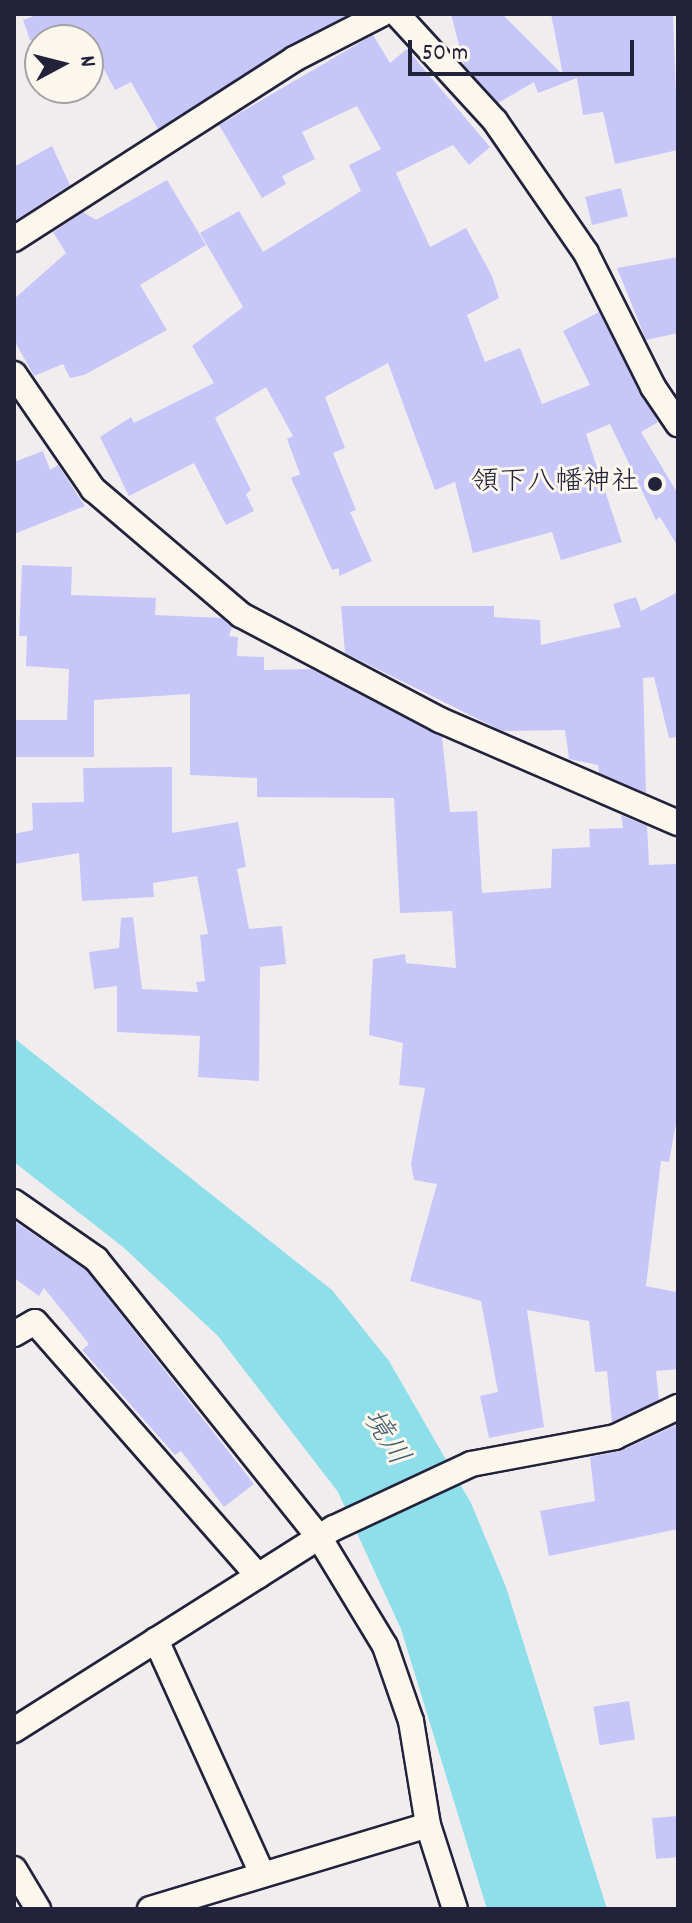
<!DOCTYPE html>
<html>
<head>
<meta charset="utf-8">
<style>
  body { margin:0 }
  #map { position:relative; width:692px; height:1923px; overflow:hidden; background:#f1edef; font-family:Dekko,"Klee One",sans-serif }
  div>[style] { position:absolute }
  .water>* { inset:0; background:#8fdfeb }
  .building>* { inset:0; background:#c7c6f9; transform-origin:0 0 }
  .roads { filter:drop-shadow(2px 0 #22223b) drop-shadow(-2px 0 #22223b) drop-shadow(0 2px #22223b) drop-shadow(0 -2px #22223b) }
  .minor>* { height:24px; margin:-12px; padding:0 12px; transform-origin:12px; border-radius:12px; background:#fbf7ec }
  .dots>* { width:22px; height:22px; translate:-50% -50%; box-sizing:border-box; border:4px solid #fbf7ec; border-radius:50% }
  span { translate:-50% -50%; white-space:nowrap; text-align:center; line-height:1.15; -webkit-text-stroke:6px #fbf7ec; paint-order:stroke }
  .poi-label { font-size:28px; color:#22223b }
  .right { translate:-100% -50%; text-align:right }
  .water-label { font-size:30px; color:#435b70; font-style:italic }
  .frame { position:absolute; inset:0; border:16px solid #22223b; pointer-events:none }
  .north { position:absolute; left:24px; top:24px; width:80px; height:80px; box-sizing:border-box; background:#fbf7ec; border:2px solid #a4a2a5; border-radius:50%; rotate:83deg; font-size:22px; font-weight:700; line-height:32px; text-align:center; color:#22223b }
  .north::after { content:''; display:block; margin:auto; width:28px; height:36px; background:#22223b; clip-path:polygon(50% 0,100% 100%,50% 72%,0 100%) }
  .scale { position:absolute; left:408px; top:40px; width:226px; height:36px; box-sizing:border-box; border:4px solid #22223b; border-top:0; padding-left:10px; font-size:24px; line-height:28px; white-space:nowrap; color:#22223b; -webkit-text-stroke:6px #fbf7ec; paint-order:stroke }
</style>
</head>
<body>
<div id="map">
  <div class="water">
    <div style="clip-path:polygon(14px 1038px,332px 1290px,389px 1361px,471px 1503px,506px 1587px,607px 1909px,487px 1909px,401px 1629px,338px 1492px,218px 1336px,123px 1247px,14px 1162px)"></div>
  </div>
  <div class="building">
    <div style="clip-path:polygon(39px 14px,349px 14px,158px 129px,131px 82px,115px 90px,96px 54px,88px 57px,88px 40px,30px 40px,23px 20px)"></div>
    <div style="clip-path:polygon(451px 14px,502px 14px,563px 75px,551px 14px,673px 14px,678px 150px,615px 164px,603px 112px,583px 115px,577px 78px,538px 93px,534px 82px,498px 103px,464px 65px)"></div>
    <div style="clip-path:polygon(373px 35px,390px 63px,407px 49px,490px 147px,469px 165px,453px 145px,396px 173px,430px 247px,466px 228px,492px 276px,499px 298px,467px 315px,485px 362px,520px 348px,542px 404px,590px 385px,563px 331px,599px 312px,658px 422px,641px 432px,678px 494px,678px 547px,660px 517px,656px 520px,610px 424px,586px 434px,622px 542px,561px 560px,552px 532px,473px 553px,455px 482px,435px 490px,388px 363px,325px 397px,345px 448px,333px 453px,356px 510px,350px 512px,372px 561px,339px 576px,339px 568px,332px 570px,291px 478px,300px 474px,287px 439px,293px 436px,266px 387px,215px 418px,251px 490px,246px 494px,254px 511px,226px 525px,194px 463px,129px 496px,100px 437px,131px 417px,134px 423px,214px 383px,192px 346px,243px 307px,200px 233px,239px 211px,263px 252px,361px 191px,349px 165px,381px 149px,357px 106px,302px 132px,315px 159px,282px 176px,286px 184px,262px 198px,219px 125px)"></div>
    <div style="clip-path:polygon(52px 146px,70px 185px,14px 221px,14px 167px)"></div>
    <div style="clip-path:polygon(167px 180px,206px 245px,140px 285px,167px 330px,84px 375px,70px 378px,63px 364px,34px 376px,14px 340px,14px 299px,66px 253px,53px 232px,83px 212px,96px 220px)"></div>
    <div style="left:621px;top:188px;width:29px;height:37px;rotate:76deg"></div>
    <div style="clip-path:polygon(678px 257px,678px 333px,646px 340px,617px 268px)"></div>
    <div style="clip-path:polygon(43px 451px,50px 470px,58px 465px,85px 506px,14px 534px,14px 462px)"></div>
    <div style="clip-path:polygon(22px 565px,72px 567px,71px 595px,156px 598px,155px 615px,222px 618px,232px 627px,229px 636px,238px 637px,237px 656px,264px 657px,264px 670px,311px 669px,442px 737px,450px 812px,477px 811px,482px 893px,551px 888px,552px 849px,590px 847px,589px 829px,623px 828px,621px 815px,647px 826px,649px 865px,678px 864px,678px 1112px,669px 1162px,661px 1161px,646px 1286px,676px 1292px,678px 1369px,656px 1371px,659px 1400px,612px 1422px,607px 1371px,595px 1372px,589px 1321px,527px 1310px,544px 1427px,489px 1438px,480px 1396px,498px 1392px,481px 1301px,410px 1281px,437px 1184px,414px 1180px,411px 1164px,425px 1088px,399px 1085px,403px 1043px,369px 1035px,373px 959px,405px 954px,406px 963px,456px 968px,452px 911px,400px 913px,394px 798px,257px 797px,257px 778px,190px 775px,190px 694px,94px 700px,94px 757px,14px 757px,14px 720px,67px 720px,69px 669px,26px 666px,27px 636px,19px 636px)"></div>
    <div style="clip-path:polygon(678px 592px,678px 737px,669px 738px,654px 677px,643px 678px,646px 793px,599px 773px,598px 765px,569px 759px,565px 730px,502px 731px,345px 653px,341px 606px,494px 606px,494px 617px,540px 620px,541px 645px,621px 627px,613px 604px,636px 597px,641px 611px)"></div>
    <div style="clip-path:polygon(172px 767px,172px 833px,238px 822px,246px 867px,237px 869px,249px 929px,282px 926px,286px 964px,260px 967px,259px 1081px,198px 1077px,200px 1036px,117px 1032px,117px 986px,94px 989px,89px 952px,119px 948px,121px 918px,133px 917px,142px 989px,198px 992px,196px 982px,205px 981px,200px 935px,208px 934px,197px 876px,153px 883px,154px 897px,82px 901px,79px 853px,14px 864px,14px 834px,33px 830px,32px 803px,84px 802px,83px 768px)"></div>
    <div style="clip-path:polygon(14px 1221px,86px 1270px,254px 1484px,224px 1507px,181px 1451px,175px 1455px,82px 1350px,89px 1344px,44px 1288px,39px 1296px,14px 1278px)"></div>
    <div style="clip-path:polygon(678px 1424px,678px 1529px,549px 1556px,540px 1511px,595px 1501px,590px 1457px,621px 1451px)"></div>
    <div style="left:629px;top:1701px;width:39px;height:36px;rotate:81deg"></div>
    <div style="clip-path:polygon(678px 1816px,678px 1857px,656px 1859px,652px 1818px)"></div>
  </div>
  <div class="roads">
    <div class="minor">
      <div style="left:397px;top:14px;width:145px;rotate:47.5deg"></div>
      <div style="left:495px;top:121px;width:160px;rotate:55.4deg"></div>
      <div style="left:586px;top:253px;width:150px;rotate:63.4deg"></div>
      <div style="left:653px;top:387px;width:45px;rotate:56deg"></div>
      <div style="left:14px;top:239px;width:333px;rotate:-32.7deg"></div>
      <div style="left:294px;top:59px;width:99px;rotate:-27.1deg"></div>
      <div style="left:14px;top:374px;width:140px;rotate:55.5deg"></div>
      <div style="left:93px;top:489px;width:194px;rotate:40.4deg"></div>
      <div style="left:241px;top:615px;width:225px;rotate:27.8deg"></div>
      <div style="left:440px;top:720px;width:259px;rotate:23.4deg"></div>
      <div style="left:14px;top:1202px;width:100px;rotate:34.8deg"></div>
      <div style="left:96px;top:1259px;width:356px;rotate:51.3deg"></div>
      <div style="left:319px;top:1537px;width:127px;rotate:58.8deg"></div>
      <div style="left:385px;top:1646px;width:79px;rotate:70.9deg"></div>
      <div style="left:411px;top:1721px;width:105px;rotate:80.7deg"></div>
      <div style="left:428px;top:1825px;width:88px;rotate:72.2deg"></div>
      <div style="left:14px;top:1334px;width:24px;rotate:-30deg"></div>
      <div style="left:35px;top:1322px;width:338px;rotate:48.7deg"></div>
      <div style="left:156px;top:1640px;width:254px;rotate:65.6deg"></div>
      <div style="left:14px;top:1730px;width:378px;rotate:-32.3deg"></div>
      <div style="left:334px;top:1528px;width:151px;rotate:-25deg"></div>
      <div style="left:471px;top:1464px;width:147px;rotate:-10.6deg"></div>
      <div style="left:615px;top:1437px;width:70px;rotate:-25.5deg"></div>
      <div style="left:14px;top:1869px;width:47px;rotate:59deg"></div>
      <div style="left:150px;top:1909px;width:290px;rotate:-16.8deg"></div>
    </div>
  </div>
  <div class="dots">
    <div style="left:655px;top:484px;background:#22223b"></div>
  </div>
  <div class="poi-label">
    <span class="right" style="left:639px;top:484px">領下八幡神社</span>
  </div>
  <div class="water-label">
    <span style="left:383px;top:1439px;rotate:58deg">境川</span>
  </div>
  <div class="frame"></div>
  <div class="north">N</div>
  <div class="scale">50 m</div>
</div>
</body>
</html>
